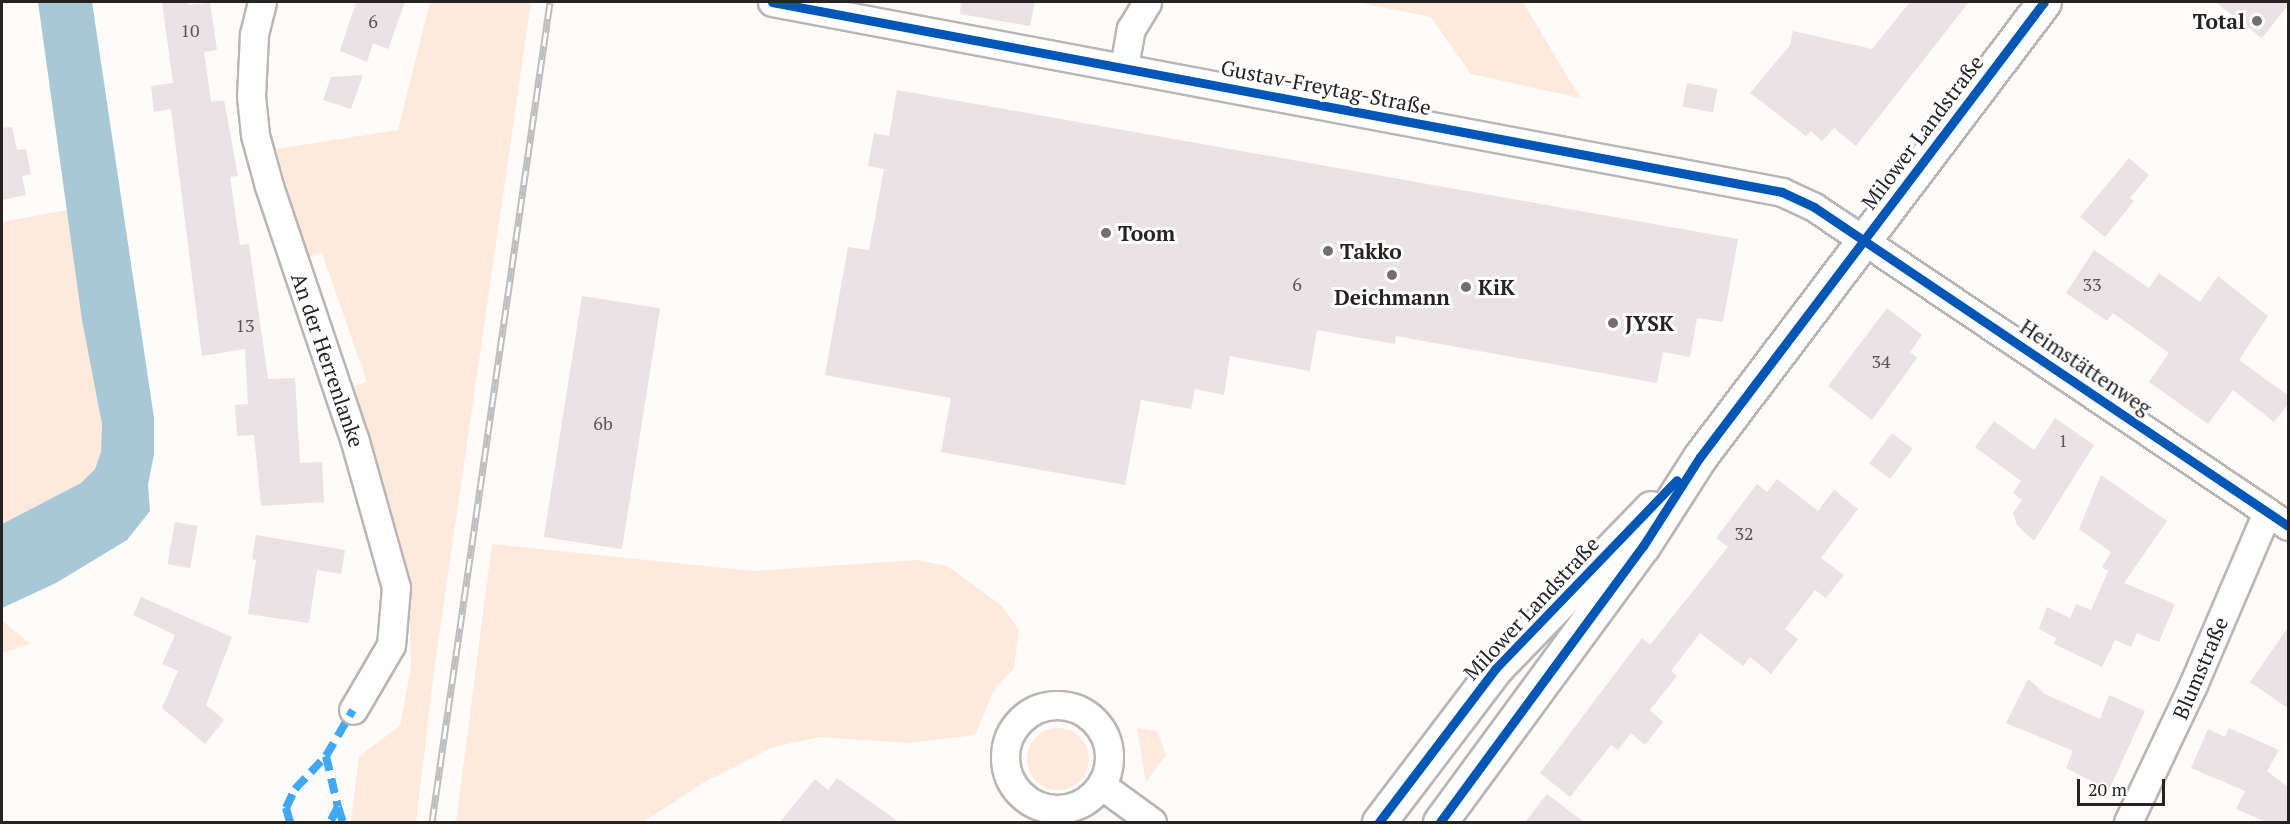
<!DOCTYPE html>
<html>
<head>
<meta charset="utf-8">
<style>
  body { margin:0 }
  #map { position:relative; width:2290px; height:824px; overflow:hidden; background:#fefbf9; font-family:"PT Serif",serif }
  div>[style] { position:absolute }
  .green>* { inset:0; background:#fee9dd }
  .round { border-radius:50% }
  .water>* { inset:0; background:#a7c8d7 }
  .building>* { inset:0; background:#eae2e5; transform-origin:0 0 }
  .roads { filter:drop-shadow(2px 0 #b9b6b4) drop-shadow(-2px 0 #b9b6b4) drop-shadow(0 2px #b9b6b4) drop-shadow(0 -2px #b9b6b4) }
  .street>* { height:27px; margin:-13.5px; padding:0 13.5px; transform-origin:13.5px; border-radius:13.5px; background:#fffefe }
  .street>.ring { margin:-13.5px; padding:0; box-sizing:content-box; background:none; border:27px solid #fffefe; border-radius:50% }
  .primary>* { height:33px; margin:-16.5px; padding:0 16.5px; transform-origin:16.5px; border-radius:16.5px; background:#fffefe }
  .rail>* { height:7px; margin-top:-3.5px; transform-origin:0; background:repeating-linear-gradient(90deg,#fff 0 14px,#bebebe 0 28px); box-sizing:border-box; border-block:2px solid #bebebe }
  .quiet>* { height:8px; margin-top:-4px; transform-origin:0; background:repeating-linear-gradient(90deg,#3fa9f5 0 15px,transparent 0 23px) }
  .cycleway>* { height:9px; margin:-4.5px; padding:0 4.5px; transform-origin:4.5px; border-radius:4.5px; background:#0057b8 }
  .dots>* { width:16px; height:16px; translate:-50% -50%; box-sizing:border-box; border:3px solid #fff; border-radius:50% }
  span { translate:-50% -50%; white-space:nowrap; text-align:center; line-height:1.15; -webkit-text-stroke:6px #fff; paint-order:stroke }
  .number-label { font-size:18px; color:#5b5655 }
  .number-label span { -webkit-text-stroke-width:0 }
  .poi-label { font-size:21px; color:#272321; font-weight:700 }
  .right { translate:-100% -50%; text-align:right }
  .left { translate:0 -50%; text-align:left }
  .street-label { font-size:21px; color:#272321 }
  .frame { position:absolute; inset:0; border:3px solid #272321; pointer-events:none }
  .scale { position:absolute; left:2077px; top:779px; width:88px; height:27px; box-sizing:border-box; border:3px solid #272321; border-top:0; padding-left:8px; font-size:18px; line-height:21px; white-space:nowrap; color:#272321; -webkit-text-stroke:4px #fff; paint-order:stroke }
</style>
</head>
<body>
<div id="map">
  <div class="green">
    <div style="clip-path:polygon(430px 2px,531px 2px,434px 671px,416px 822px,351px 822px,359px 756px,400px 726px,411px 667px,409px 593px,352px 387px,367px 382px,322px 253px,307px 258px,276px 149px,398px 130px)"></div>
    <div style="clip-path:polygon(1357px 2px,1523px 2px,1580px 98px,1471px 74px,1431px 17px)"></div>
    <div style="clip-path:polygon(67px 210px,102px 424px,101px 452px,95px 469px,81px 483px,2px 524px,2px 222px)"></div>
    <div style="clip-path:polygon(492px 544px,754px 571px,917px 560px,947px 566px,1001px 605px,1019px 630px,1014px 668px,994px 690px,975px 735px,908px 743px,820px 737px,773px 747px,706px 781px,643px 822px,456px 822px)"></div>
    <div style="clip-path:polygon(2px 620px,30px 644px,2px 653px)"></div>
    <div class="round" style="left:1027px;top:728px;width:62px;height:62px"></div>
    <div style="clip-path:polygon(1137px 728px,1157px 731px,1166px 755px,1146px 782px)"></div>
  </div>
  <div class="water">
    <div style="clip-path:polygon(38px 2px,92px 2px,154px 418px,154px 454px,148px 485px,150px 511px,127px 540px,56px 583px,2px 608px,2px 524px,81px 483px,95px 469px,101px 452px,102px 424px,82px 320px)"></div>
  </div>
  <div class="building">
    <div style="clip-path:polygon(162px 2px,188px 2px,189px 5px,210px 3px,217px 50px,204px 52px,211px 102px,224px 100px,238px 176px,230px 177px,240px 245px,249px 244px,268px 379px,295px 378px,300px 463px,322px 462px,324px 502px,261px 506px,254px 435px,237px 436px,235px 405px,248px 404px,245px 349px,202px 356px,171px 109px,154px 112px,151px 86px,173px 83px)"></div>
    <div style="clip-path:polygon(356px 2px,405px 2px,388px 49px,373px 43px,367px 62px,340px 51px)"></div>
    <div style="clip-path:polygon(961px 2px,1035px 2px,1030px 26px,960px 14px)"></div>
    <div style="clip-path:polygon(1910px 2px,1969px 2px,1856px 146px,1834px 128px,1822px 141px,1811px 131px,1806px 136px,1750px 93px,1790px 45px,1793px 31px,1872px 49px)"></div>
    <div style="clip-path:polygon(2215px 2px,2289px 2px,2289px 4px,2262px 38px)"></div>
    <div style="clip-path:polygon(363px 75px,351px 109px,323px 100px,331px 77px)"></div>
    <div style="left:1687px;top:83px;width:31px;height:24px;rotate:11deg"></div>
    <div style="clip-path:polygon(897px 90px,1738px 239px,1723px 322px,1697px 318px,1690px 357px,1663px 352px,1657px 383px,1396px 336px,1395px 344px,1317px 330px,1310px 371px,1230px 356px,1224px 395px,1195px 389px,1191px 409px,1141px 400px,1125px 485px,941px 452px,951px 398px,825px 375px,848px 247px,869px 250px,884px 169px,868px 166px,874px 133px,889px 136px)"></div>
    <div style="clip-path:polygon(12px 127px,17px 150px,26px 149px,31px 174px,22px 176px,26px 195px,2px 200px,2px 128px)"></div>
    <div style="clip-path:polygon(2129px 158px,2149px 175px,2130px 198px,2134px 201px,2105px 237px,2080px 217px)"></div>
    <div style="clip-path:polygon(2094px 250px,2149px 288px,2159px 273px,2200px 302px,2218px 276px,2268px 316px,2239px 360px,2289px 396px,2289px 403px,2274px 422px,2233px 390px,2208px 424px,2149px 382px,2169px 353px,2113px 313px,2107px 321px,2066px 293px)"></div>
    <div style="left:582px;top:296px;width:79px;height:244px;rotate:9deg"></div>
    <div style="clip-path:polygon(1887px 308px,1922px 335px,1910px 352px,1917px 358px,1872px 420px,1828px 386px)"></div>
    <div style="clip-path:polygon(2055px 418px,2094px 445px,2034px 541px,2017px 525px,2013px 513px,2022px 500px,2013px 493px,2021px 481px,1975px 447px,1994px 421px,2034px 450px)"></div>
    <div style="left:1892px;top:433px;width:26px;height:38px;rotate:37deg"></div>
    <div style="clip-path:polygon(2101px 475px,2167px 521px,2124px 583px,2175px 604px,2159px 642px,2137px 633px,2131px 647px,2115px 640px,2102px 667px,2054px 644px,2056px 638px,2039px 629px,2047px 607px,2070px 618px,2076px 604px,2091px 610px,2108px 571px,2102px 567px,2111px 552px,2079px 529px)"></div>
    <div style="clip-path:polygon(1777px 479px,1818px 511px,1834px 490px,1858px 509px,1821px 558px,1844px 575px,1826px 598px,1815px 590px,1785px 629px,1798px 639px,1771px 674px,1750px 657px,1743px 666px,1700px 633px,1671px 671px,1677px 676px,1650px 710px,1663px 722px,1645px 745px,1631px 733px,1618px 750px,1611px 745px,1570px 797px,1540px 773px,1642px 638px,1650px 645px,1728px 547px,1716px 538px,1757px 484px,1767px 492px)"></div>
    <div style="left:175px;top:522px;width:23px;height:43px;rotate:10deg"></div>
    <div style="clip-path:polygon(256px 535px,345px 550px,341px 574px,317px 570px,309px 623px,248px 614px,256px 560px,252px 559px)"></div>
    <div style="clip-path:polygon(141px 597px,232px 637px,206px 705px,224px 720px,205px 744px,162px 708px,178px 671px,162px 664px,175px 635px,133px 615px)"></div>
    <div style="clip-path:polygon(2289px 626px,2289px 709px,2250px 682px)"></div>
    <div style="clip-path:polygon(2028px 679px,2045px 694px,2100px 719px,2109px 695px,2145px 711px,2109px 790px,2066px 768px,2073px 751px,2006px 723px)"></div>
    <div style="clip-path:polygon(2229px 728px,2279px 750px,2267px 771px,2289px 788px,2289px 822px,2266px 822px,2236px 809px,2245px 791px,2191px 768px,2208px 729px,2225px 737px)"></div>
    <div style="clip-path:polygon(837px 778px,899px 822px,780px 822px,815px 779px,828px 790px)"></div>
    <div style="clip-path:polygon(1547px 794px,1584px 822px,1525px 822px)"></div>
  </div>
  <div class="roads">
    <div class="street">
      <div style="left:262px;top:2px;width:34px;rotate:104deg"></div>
      <div style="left:254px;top:35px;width:61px;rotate:92.8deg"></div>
      <div style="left:251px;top:96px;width:39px;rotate:84deg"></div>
      <div style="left:255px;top:135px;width:53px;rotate:74.6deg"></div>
      <div style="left:269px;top:186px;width:266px;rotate:71.4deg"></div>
      <div style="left:354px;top:438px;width:155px;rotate:74.3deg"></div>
      <div style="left:396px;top:587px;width:58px;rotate:94.9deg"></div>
      <div style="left:391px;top:645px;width:75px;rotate:120.3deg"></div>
      <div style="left:772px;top:2px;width:1028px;rotate:10.65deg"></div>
      <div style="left:1782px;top:192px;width:35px;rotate:25deg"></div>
      <div style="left:1814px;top:207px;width:571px;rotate:33.94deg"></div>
      <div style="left:1124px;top:67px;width:39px;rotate:-80deg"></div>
      <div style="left:1131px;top:29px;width:31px;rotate:-59deg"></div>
      <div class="ring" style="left:1005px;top:705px;width:77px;height:77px"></div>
      <div style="left:1101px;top:785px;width:63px;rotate:36deg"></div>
      <div style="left:2128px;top:822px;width:152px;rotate:-64.6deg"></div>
      <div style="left:2193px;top:685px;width:188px;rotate:-66.8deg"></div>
    </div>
    <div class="primary">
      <div style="left:1379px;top:822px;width:192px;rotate:-52.8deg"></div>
      <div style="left:1495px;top:669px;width:224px;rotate:-45.9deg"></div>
      <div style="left:1440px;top:822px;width:343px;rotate:-53.7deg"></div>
      <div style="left:1643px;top:546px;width:106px;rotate:-57.4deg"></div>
      <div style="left:1700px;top:457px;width:570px;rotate:-52.91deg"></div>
    </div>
  </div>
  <div class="rail">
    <div style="left:432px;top:822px;width:828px;rotate:-81.81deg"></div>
  </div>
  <div class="quiet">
    <div style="left:326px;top:756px;width:52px;rotate:76.8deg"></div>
    <div style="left:338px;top:807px;width:17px;rotate:118deg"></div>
    <div style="left:338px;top:807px;width:16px;rotate:72deg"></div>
    <div style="left:290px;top:822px;width:15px;rotate:-106deg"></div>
    <div style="left:286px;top:808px;width:21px;rotate:-65deg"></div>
    <div style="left:295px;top:789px;width:45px;rotate:-46.8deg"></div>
    <div style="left:326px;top:756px;width:53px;rotate:-59.6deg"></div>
  </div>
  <div class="cycleway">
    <div style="left:772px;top:2px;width:1028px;rotate:10.65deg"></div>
    <div style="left:1782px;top:192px;width:35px;rotate:25deg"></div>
    <div style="left:1814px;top:207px;width:571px;rotate:33.94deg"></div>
    <div style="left:1379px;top:822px;width:192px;rotate:-52.8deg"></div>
    <div style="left:1495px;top:669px;width:262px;rotate:-46.1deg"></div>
    <div style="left:1440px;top:822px;width:343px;rotate:-53.7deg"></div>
    <div style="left:1643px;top:546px;width:106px;rotate:-57.4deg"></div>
    <div style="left:1700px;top:457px;width:570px;rotate:-52.91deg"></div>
  </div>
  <div class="dots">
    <div style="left:2257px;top:21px;background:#726f6d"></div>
    <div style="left:1106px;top:233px;background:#726f6d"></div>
    <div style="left:1328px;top:251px;background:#726f6d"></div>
    <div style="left:1392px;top:275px;background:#726f6d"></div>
    <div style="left:1466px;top:287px;background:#726f6d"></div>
    <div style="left:1613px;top:323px;background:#726f6d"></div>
  </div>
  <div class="number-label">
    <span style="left:373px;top:21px">6</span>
    <span style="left:190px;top:30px">10</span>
    <span style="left:1297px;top:284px">6</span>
    <span style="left:2092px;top:284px">33</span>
    <span style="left:245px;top:325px">13</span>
    <span style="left:1881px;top:361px">34</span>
    <span style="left:603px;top:423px">6b</span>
    <span style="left:2063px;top:440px">1</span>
    <span style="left:1744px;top:533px">32</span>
  </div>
  <div class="poi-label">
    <span class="right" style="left:2245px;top:21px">Total</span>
    <span class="left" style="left:1118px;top:233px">Toom</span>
    <span class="left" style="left:1340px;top:251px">Takko</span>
    <span class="left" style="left:1478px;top:287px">KiK</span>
    <span style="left:1392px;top:297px">Deichmann</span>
    <span class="left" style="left:1625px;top:323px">JYSK</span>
  </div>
  <div class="street-label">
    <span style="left:1326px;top:87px;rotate:11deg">Gustav-Freytag-Straße</span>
    <span style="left:1922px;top:132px;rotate:-53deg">Milower Landstraße</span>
    <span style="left:328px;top:360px;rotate:71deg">An der Herrenlanke</span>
    <span style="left:2086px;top:367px;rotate:34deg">Heimstättenweg</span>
    <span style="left:1531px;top:608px;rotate:-47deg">Milower Landstraße</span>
    <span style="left:2200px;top:668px;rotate:-67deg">Blumstraße</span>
  </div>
  <div class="frame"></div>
  <div class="scale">20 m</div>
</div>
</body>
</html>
